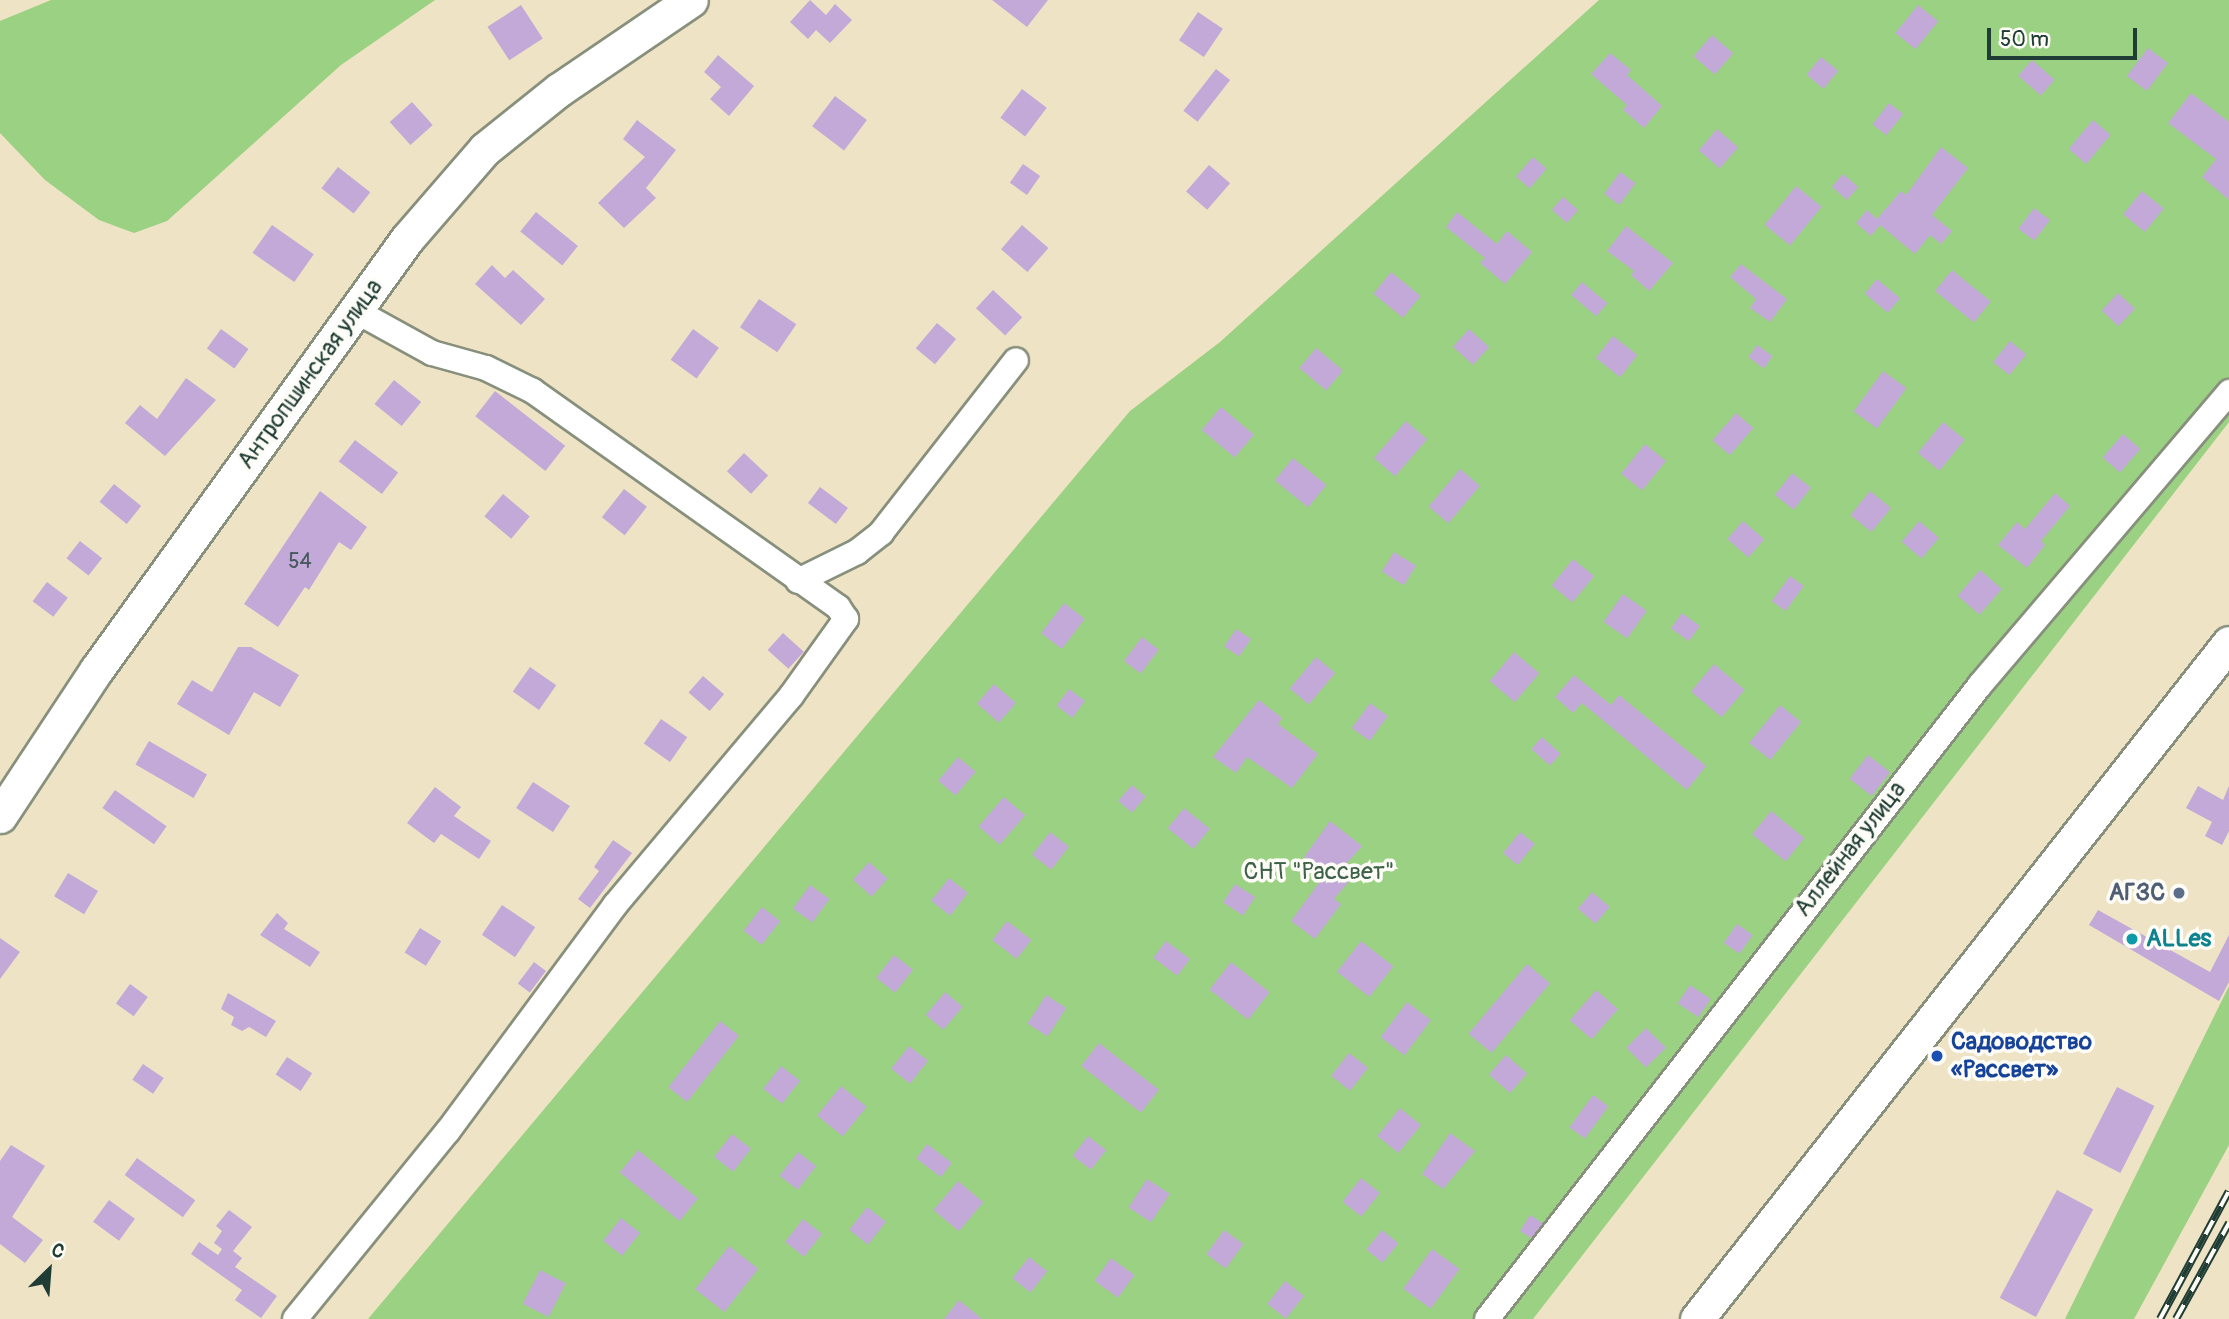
<!DOCTYPE html>
<html>
<head>
<meta charset="utf-8">
<style>
  body { margin:0 }
  #map { position:relative; width:2229px; height:1319px; overflow:hidden; background:#efe3c5; font-family:Pangolin,sans-serif }
  div>[style] { position:absolute }
  .green>* { inset:0; background:#9bd182 }
  .building>* { inset:0; background:#c2a9d8; transform-origin:0 0 }
  .roads { filter:drop-shadow(2px 0 #87907c) drop-shadow(-2px 0 #87907c) drop-shadow(0 2px #87907c) drop-shadow(0 -2px #87907c) }
  .street>* { height:24px; margin:-12px; padding:0 12px; transform-origin:12px; border-radius:12px; background:#fff }
  .secondary>* { height:33px; margin:-16.5px; padding:0 16.5px; transform-origin:16.5px; border-radius:16.5px; background:#fff }
  .rail>* { height:8px; margin-top:-4px; transform-origin:0; background:repeating-linear-gradient(90deg,#fdfcf7 0 16px,#1f3d34 0 32px); box-sizing:border-box; border-block:2px solid #1f3d34 }
  .dots>* { width:19px; height:19px; translate:-50% -50%; box-sizing:border-box; border:4px solid #fdfcf7; border-radius:50% }
  span { translate:-50% -50%; white-space:nowrap; text-align:center; line-height:1.15; -webkit-text-stroke:7px #fdfcf7; paint-order:stroke }
  .number-label { font-size:21px; color:#48585d }
  .number-label span { -webkit-text-stroke-width:0 }
  .street-label { font-size:24px; color:#1f3d34 }
  .park-label { font-size:24px; color:#3e6248 }
  .service-label { font-size:24px; color:#4e5e75; font-weight:700 }
  .right { translate:-100% -50%; text-align:right }
  .culture-label { font-size:24px; color:#0d838f; font-weight:700 }
  .left { translate:0 -50%; text-align:left }
  .transit-label { font-size:24px; color:#164399; font-weight:700 }
  .north { position:absolute; left:14px; top:1235px; width:70px; height:70px; -webkit-text-stroke:5px #fdfcf7; paint-order:stroke; rotate:25deg; font-size:19px; font-weight:700; line-height:28px; text-align:center; color:#1f3d34 }
  .north::after { content:''; display:block; margin:auto; width:24px; height:32px; background:#1f3d34; clip-path:polygon(50% 0,100% 100%,50% 72%,0 100%) }
  .scale { position:absolute; left:1987px; top:28px; width:150px; height:32px; box-sizing:border-box; border:4px solid #1f3d34; border-top:0; padding-left:9px; font-size:21px; line-height:24px; white-space:nowrap; color:#1f3d34; -webkit-text-stroke:5px #fdfcf7; paint-order:stroke }
</style>
</head>
<body>
<div id="map">
  <div class="green">
    <div style="clip-path:polygon(51px 0,435px 0,341px 65px,167px 221px,134px 233px,99px 220px,45px 180px,0 133px,0 21px)"></div>
    <div style="clip-path:polygon(1599px 0,2229px 0,2229px 422px,1533px 1319px,368px 1319px,1130px 411px,1220px 342px)"></div>
    <div style="clip-path:polygon(2229px 986px,2229px 1145px,2134px 1319px,2065px 1319px)"></div>
  </div>
  <div class="building">
    <div style="clip-path:polygon(810px 0,826px 15px,835px 4px,852px 20px,830px 43px,816px 30px,808px 39px,790px 22px)"></div>
    <div style="clip-path:polygon(992px 0,1048px 0,1027px 27px)"></div>
    <div style="left:521px;top:5px;width:40px;height:40px;rotate:57deg"></div>
    <div style="left:1918px;top:5px;width:26px;height:36px;rotate:39deg"></div>
    <div style="left:1198px;top:12px;width:30px;height:34px;rotate:34deg"></div>
    <div style="left:1712px;top:35px;width:28px;height:28px;rotate:41deg"></div>
    <div style="left:2148px;top:48px;width:25px;height:35px;rotate:37deg"></div>
    <div style="clip-path:polygon(1610px 53px,1631px 70px,1627px 75px,1662px 106px,1644px 128px,1623px 110px,1627px 105px,1591px 74px)"></div>
    <div style="clip-path:polygon(718px 55px,754px 86px,729px 116px,710px 99px,721px 87px,704px 72px)"></div>
    <div style="left:1821px;top:57px;width:22px;height:23px;rotate:39deg"></div>
    <div style="left:2032px;top:60px;width:30px;height:21px;rotate:41deg"></div>
    <div style="left:1216px;top:69px;width:18px;height:53px;rotate:38deg"></div>
    <div style="left:1022px;top:89px;width:31px;height:36px;rotate:37deg"></div>
    <div style="clip-path:polygon(2191px 93px,2229px 122px,2229px 200px,2202px 177px,2216px 159px,2168px 123px)"></div>
    <div style="left:835px;top:96px;width:40px;height:38px;rotate:37deg"></div>
    <div style="left:412px;top:102px;width:31px;height:30px;rotate:48deg"></div>
    <div style="left:1889px;top:103px;width:18px;height:27px;rotate:38deg"></div>
    <div style="clip-path:polygon(637px 120px,676px 150px,646px 188px,656px 198px,624px 228px,598px 203px,645px 157px,623px 139px)"></div>
    <div style="left:2093px;top:120px;width:23px;height:38px;rotate:40deg"></div>
    <div style="left:1717px;top:129px;width:28px;height:28px;rotate:41deg"></div>
    <div style="clip-path:polygon(1941px 147px,1968px 168px,1932px 215px,1952px 231px,1941px 244px,1930px 235px,1915px 254px,1880px 225px,1871px 236px,1856px 223px,1867px 210px,1877px 219px,1901px 191px,1906px 195px)"></div>
    <div style="left:1533px;top:157px;width:18px;height:26px;rotate:41deg"></div>
    <div style="left:1023px;top:164px;width:21px;height:23px;rotate:35deg"></div>
    <div style="left:1209px;top:165px;width:28px;height:35px;rotate:41deg"></div>
    <div style="left:338px;top:167px;width:41px;height:27px;rotate:38deg"></div>
    <div style="left:1620px;top:172px;width:19px;height:27px;rotate:36deg"></div>
    <div style="left:1843px;top:174px;width:20px;height:17px;rotate:41deg"></div>
    <div style="left:1796px;top:186px;width:33px;height:50px;rotate:39deg"></div>
    <div style="left:2142px;top:191px;width:28px;height:30px;rotate:39deg"></div>
    <div style="left:1563px;top:197px;width:20px;height:17px;rotate:41deg"></div>
    <div style="left:2034px;top:208px;width:20px;height:26px;rotate:37deg"></div>
    <div style="left:536px;top:212px;width:54px;height:25px;rotate:39deg"></div>
    <div style="clip-path:polygon(1457px 212px,1497px 244px,1507px 231px,1532px 252px,1505px 284px,1480px 263px,1485px 258px,1446px 227px)"></div>
    <div style="left:272px;top:225px;width:51px;height:34px;rotate:35deg"></div>
    <div style="left:1022px;top:225px;width:35px;height:32px;rotate:41deg"></div>
    <div style="clip-path:polygon(1626px 226px,1673px 263px,1649px 291px,1631px 275px,1634px 271px,1607px 251px)"></div>
    <div style="clip-path:polygon(1741px 264px,1787px 299px,1770px 322px,1750px 308px,1756px 299px,1730px 277px)"></div>
    <div style="clip-path:polygon(492px 265px,505px 278px,513px 270px,545px 299px,521px 325px,475px 284px)"></div>
    <div style="left:1952px;top:270px;width:50px;height:27px;rotate:39deg"></div>
    <div style="left:1391px;top:272px;width:38px;height:28px;rotate:39deg"></div>
    <div style="left:1877px;top:279px;width:30px;height:19px;rotate:40deg"></div>
    <div style="left:1582px;top:282px;width:33px;height:17px;rotate:40deg"></div>
    <div style="left:993px;top:290px;width:40px;height:25px;rotate:43deg"></div>
    <div style="left:2118px;top:293px;width:23px;height:24px;rotate:43deg"></div>
    <div style="left:759px;top:299px;width:45px;height:34px;rotate:34deg"></div>
    <div style="left:937px;top:323px;width:25px;height:33px;rotate:40deg"></div>
    <div style="left:221px;top:329px;width:34px;height:24px;rotate:36deg"></div>
    <div style="left:693px;top:329px;width:32px;height:38px;rotate:36deg"></div>
    <div style="left:1469px;top:329px;width:27px;height:24px;rotate:42deg"></div>
    <div style="left:1613px;top:336px;width:31px;height:28px;rotate:38deg"></div>
    <div style="left:2010px;top:341px;width:21px;height:27px;rotate:39deg"></div>
    <div style="left:1757px;top:345px;width:19px;height:15px;rotate:35deg"></div>
    <div style="left:1316px;top:348px;width:35px;height:26px;rotate:40deg"></div>
    <div style="left:1883px;top:371px;width:29px;height:50px;rotate:36deg"></div>
    <div style="clip-path:polygon(186px 378px,216px 400px,165px 456px,125px 423px,140px 405px,157px 419px)"></div>
    <div style="left:394px;top:380px;width:35px;height:31px;rotate:39deg"></div>
    <div style="left:495px;top:391px;width:89px;height:32px;rotate:38deg"></div>
    <div style="left:1221px;top:407px;width:43px;height:30px;rotate:40deg"></div>
    <div style="left:1736px;top:413px;width:23px;height:36px;rotate:41deg"></div>
    <div style="left:1406px;top:421px;width:28px;height:49px;rotate:41deg"></div>
    <div style="left:1943px;top:422px;width:28px;height:40px;rotate:39deg"></div>
    <div style="left:2123px;top:434px;width:23px;height:31px;rotate:41deg"></div>
    <div style="left:355px;top:440px;width:54px;height:27px;rotate:37deg"></div>
    <div style="left:1645px;top:444px;width:27px;height:38px;rotate:39deg"></div>
    <div style="left:744px;top:453px;width:33px;height:25px;rotate:43deg"></div>
    <div style="left:1293px;top:458px;width:43px;height:29px;rotate:39deg"></div>
    <div style="left:1460px;top:469px;width:26px;height:49px;rotate:40deg"></div>
    <div style="left:1792px;top:473px;width:24px;height:28px;rotate:38deg"></div>
    <div style="left:114px;top:484px;width:35px;height:23px;rotate:39deg"></div>
    <div style="left:820px;top:487px;width:35px;height:20px;rotate:37deg"></div>
    <div style="left:624px;top:489px;width:29px;height:36px;rotate:38deg"></div>
    <div style="clip-path:polygon(320px 491px,367px 527px,351px 550px,339px 542px,309px 590px,305px 587px,278px 627px,244px 604px)"></div>
    <div style="left:1870px;top:491px;width:27px;height:31px;rotate:39deg"></div>
    <div style="clip-path:polygon(2055px 493px,2070px 506px,2041px 541px,2045px 545px,2027px 568px,1998px 545px,2017px 522px,2025px 529px)"></div>
    <div style="left:503px;top:494px;width:35px;height:29px;rotate:40deg"></div>
    <div style="left:1743px;top:521px;width:28px;height:24px;rotate:41deg"></div>
    <div style="left:1919px;top:521px;width:26px;height:27px;rotate:40deg"></div>
    <div style="left:80px;top:541px;width:28px;height:22px;rotate:38deg"></div>
    <div style="left:1394px;top:552px;width:26px;height:23px;rotate:32deg"></div>
    <div style="left:1573px;top:559px;width:27px;height:34px;rotate:39deg"></div>
    <div style="left:1980px;top:570px;width:29px;height:34px;rotate:41deg"></div>
    <div style="left:1790px;top:576px;width:17px;height:31px;rotate:36deg"></div>
    <div style="left:47px;top:582px;width:26px;height:24px;rotate:37deg"></div>
    <div style="left:1623px;top:594px;width:29px;height:34px;rotate:35deg"></div>
    <div style="left:1064px;top:603px;width:26px;height:38px;rotate:37deg"></div>
    <div style="left:1682px;top:613px;width:22px;height:19px;rotate:36deg"></div>
    <div style="left:1236px;top:629px;width:18px;height:21px;rotate:34deg"></div>
    <div style="left:783px;top:633px;width:28px;height:23px;rotate:42deg"></div>
    <div style="left:1142px;top:637px;width:21px;height:30px;rotate:37deg"></div>
    <div style="clip-path:polygon(238px 647px,251px 647px,299px 675px,280px 707px,254px 692px,229px 735px,177px 704px,192px 680px,212px 692px)"></div>
    <div style="left:1514px;top:652px;width:33px;height:38px;rotate:40deg"></div>
    <div style="left:1316px;top:657px;width:25px;height:41px;rotate:40deg"></div>
    <div style="left:1714px;top:664px;width:40px;height:36px;rotate:40deg"></div>
    <div style="left:530px;top:667px;width:32px;height:30px;rotate:35deg"></div>
    <div style="clip-path:polygon(1574px 675px,1611px 705px,1619px 695px,1706px 766px,1687px 790px,1582px 703px,1573px 713px,1555px 697px)"></div>
    <div style="left:703px;top:676px;width:28px;height:22px;rotate:41deg"></div>
    <div style="left:994px;top:684px;width:29px;height:26px;rotate:41deg"></div>
    <div style="left:1069px;top:689px;width:20px;height:21px;rotate:37deg"></div>
    <div style="clip-path:polygon(1259px 700px,1282px 718px,1278px 724px,1318px 754px,1292px 788px,1247px 757px,1236px 773px,1213px 757px)"></div>
    <div style="left:1370px;top:703px;width:22px;height:31px;rotate:36deg"></div>
    <div style="left:1780px;top:705px;width:27px;height:49px;rotate:39deg"></div>
    <div style="left:661px;top:719px;width:32px;height:30px;rotate:35deg"></div>
    <div style="left:1542px;top:737px;width:25px;height:16px;rotate:42deg"></div>
    <div style="left:149px;top:741px;width:67px;height:27px;rotate:30deg"></div>
    <div style="left:1868px;top:755px;width:28px;height:30px;rotate:38deg"></div>
    <div style="left:958px;top:757px;width:23px;height:31px;rotate:40deg"></div>
    <div style="left:533px;top:782px;width:44px;height:31px;rotate:33deg"></div>
    <div style="left:1132px;top:785px;width:18px;height:21px;rotate:41deg"></div>
    <div style="clip-path:polygon(2198px 786px,2223px 800px,2229px 786px,2229px 831px,2222px 845px,2205px 836px,2212px 822px,2186px 808px)"></div>
    <div style="clip-path:polygon(435px 787px,461px 807px,454px 816px,491px 841px,479px 859px,441px 834px,434px 843px,407px 823px)"></div>
    <div style="left:115px;top:790px;width:63px;height:22px;rotate:35deg"></div>
    <div style="left:1004px;top:797px;width:28px;height:39px;rotate:41deg"></div>
    <div style="left:1184px;top:808px;width:33px;height:26px;rotate:39deg"></div>
    <div style="left:1771px;top:811px;width:43px;height:30px;rotate:39deg"></div>
    <div style="clip-path:polygon(1330px 821px,1362px 846px,1347px 863px,1358px 871px,1334px 899px,1341px 904px,1315px 939px,1291px 921px,1326px 873px,1304px 857px)"></div>
    <div style="left:1050px;top:832px;width:24px;height:29px;rotate:38deg"></div>
    <div style="left:1520px;top:832px;width:19px;height:27px;rotate:39deg"></div>
    <div style="clip-path:polygon(613px 840px,632px 853px,590px 908px,578px 899px,599px 871px,594px 867px)"></div>
    <div style="left:869px;top:862px;width:25px;height:24px;rotate:42deg"></div>
    <div style="left:68px;top:873px;width:35px;height:27px;rotate:31deg"></div>
    <div style="left:949px;top:878px;width:24px;height:29px;rotate:38deg"></div>
    <div style="left:1235px;top:884px;width:24px;height:22px;rotate:33deg"></div>
    <div style="left:810px;top:885px;width:24px;height:29px;rotate:36deg"></div>
    <div style="left:1592px;top:892px;width:23px;height:22px;rotate:40deg"></div>
    <div style="left:502px;top:905px;width:40px;height:36px;rotate:34deg"></div>
    <div style="left:762px;top:907px;width:23px;height:30px;rotate:38deg"></div>
    <div style="clip-path:polygon(2098px 910px,2210px 972px,2229px 935px,2229px 982px,2219px 1001px,2089px 925px)"></div>
    <div style="clip-path:polygon(277px 913px,288px 923px,284px 929px,320px 952px,310px 967px,260px 935px)"></div>
    <div style="left:1007px;top:921px;width:31px;height:24px;rotate:38deg"></div>
    <div style="left:1737px;top:924px;width:19px;height:23px;rotate:35deg"></div>
    <div style="left:420px;top:928px;width:25px;height:29px;rotate:32deg"></div>
    <div style="clip-path:polygon(0 938px,20px 952px,0 979px)"></div>
    <div style="left:1166px;top:941px;width:30px;height:21px;rotate:37deg"></div>
    <div style="left:1361px;top:941px;width:41px;height:39px;rotate:38deg"></div>
    <div style="left:894px;top:955px;width:24px;height:29px;rotate:38deg"></div>
    <div style="left:534px;top:962px;width:15px;height:27px;rotate:37deg"></div>
    <div style="left:1231px;top:962px;width:49px;height:35px;rotate:38deg"></div>
    <div style="left:1527px;top:964px;width:30px;height:91px;rotate:40deg"></div>
    <div style="left:130px;top:984px;width:22px;height:24px;rotate:36deg"></div>
    <div style="left:1690px;top:985px;width:25px;height:22px;rotate:34deg"></div>
    <div style="left:1596px;top:990px;width:29px;height:40px;rotate:41deg"></div>
    <div style="left:945px;top:992px;width:23px;height:30px;rotate:40deg"></div>
    <div style="clip-path:polygon(228px 993px,276px 1021px,266px 1037px,249px 1027px,242px 1031px,231px 1025px,234px 1017px,221px 1009px)"></div>
    <div style="left:1046px;top:995px;width:24px;height:34px;rotate:33deg"></div>
    <div style="left:1407px;top:1002px;width:30px;height:44px;rotate:37deg"></div>
    <div style="left:720px;top:1021px;width:24px;height:84px;rotate:38deg"></div>
    <div style="left:1646px;top:1028px;width:28px;height:28px;rotate:45deg"></div>
    <div style="left:1099px;top:1043px;width:76px;height:29px;rotate:38deg"></div>
    <div style="left:909px;top:1046px;width:24px;height:29px;rotate:38deg"></div>
    <div style="left:1349px;top:1053px;width:24px;height:29px;rotate:38deg"></div>
    <div style="left:1506px;top:1055px;width:28px;height:26px;rotate:41deg"></div>
    <div style="left:287px;top:1057px;width:30px;height:21px;rotate:33deg"></div>
    <div style="left:143px;top:1064px;width:25px;height:19px;rotate:34deg"></div>
    <div style="left:781px;top:1066px;width:24px;height:29px;rotate:38deg"></div>
    <div style="left:841px;top:1086px;width:33px;height:38px;rotate:39deg"></div>
    <div style="left:2117px;top:1087px;width:42px;height:75px;rotate:27deg"></div>
    <div style="left:1593px;top:1095px;width:19px;height:40px;rotate:36deg"></div>
    <div style="left:1400px;top:1108px;width:27px;height:36px;rotate:39deg"></div>
    <div style="clip-path:polygon(1450px 1133px,1475px 1151px,1443px 1189px,1422px 1174px)"></div>
    <div style="left:732px;top:1134px;width:24px;height:29px;rotate:38deg"></div>
    <div style="left:1088px;top:1136px;width:23px;height:25px;rotate:38deg"></div>
    <div style="left:927px;top:1144px;width:31px;height:18px;rotate:37deg"></div>
    <div style="clip-path:polygon(11px 1145px,45px 1166px,12px 1217px,43px 1240px,25px 1263px,0 1244px,0 1161px)"></div>
    <div style="left:638px;top:1150px;width:77px;height:29px;rotate:39deg"></div>
    <div style="left:798px;top:1152px;width:23px;height:30px;rotate:38deg"></div>
    <div style="left:137px;top:1158px;width:72px;height:21px;rotate:36deg"></div>
    <div style="left:1361px;top:1178px;width:24px;height:30px;rotate:38deg"></div>
    <div style="left:1147px;top:1179px;width:27px;height:34px;rotate:33deg"></div>
    <div style="left:958px;top:1181px;width:33px;height:38px;rotate:40deg"></div>
    <div style="left:2057px;top:1190px;width:41px;height:122px;rotate:28deg"></div>
    <div style="left:109px;top:1200px;width:32px;height:27px;rotate:36deg"></div>
    <div style="left:867px;top:1207px;width:24px;height:29px;rotate:38deg"></div>
    <div style="clip-path:polygon(229px 1210px,252px 1227px,233px 1251px,242px 1258px,235px 1267px,277px 1296px,261px 1318px,235px 1300px,242px 1290px,191px 1254px,199px 1242px,218px 1255px,222px 1249px,214px 1243px,222px 1231px,216px 1226px)"></div>
    <div style="left:1530px;top:1215px;width:15px;height:19px;rotate:32deg"></div>
    <div style="left:621px;top:1218px;width:24px;height:29px;rotate:38deg"></div>
    <div style="left:803px;top:1219px;width:24px;height:29px;rotate:38deg"></div>
    <div style="left:1224px;top:1230px;width:24px;height:30px;rotate:36deg"></div>
    <div style="left:1382px;top:1230px;width:21px;height:25px;rotate:39deg"></div>
    <div style="left:729px;top:1246px;width:37px;height:55px;rotate:38deg"></div>
    <div style="left:1432px;top:1249px;width:34px;height:49px;rotate:36deg"></div>
    <div style="left:1029px;top:1257px;width:23px;height:27px;rotate:38deg"></div>
    <div style="left:1111px;top:1258px;width:29px;height:28px;rotate:36deg"></div>
    <div style="left:540px;top:1270px;width:29px;height:38px;rotate:27deg"></div>
    <div style="left:1285px;top:1281px;width:24px;height:29px;rotate:38deg"></div>
    <div style="clip-path:polygon(959px 1300px,982px 1319px,944px 1319px)"></div>
  </div>
  <div class="roads">
    <div class="street">
      <div style="left:798px;top:581px;width:66px;rotate:-26.2deg"></div>
      <div style="left:857px;top:552px;width:31px;rotate:-38deg"></div>
      <div style="left:881px;top:533px;width:219px;rotate:-52deg"></div>
      <div style="left:295px;top:1319px;width:242px;rotate:-50.9deg"></div>
      <div style="left:448px;top:1131px;width:281px;rotate:-53.5deg"></div>
      <div style="left:615px;top:905px;width:273px;rotate:-49.9deg"></div>
      <div style="left:791px;top:696px;width:95px;rotate:-54.5deg"></div>
      <div style="left:846px;top:619px;width:14px;rotate:-124deg"></div>
      <div style="left:838px;top:607px;width:374px;rotate:-144.7deg"></div>
      <div style="left:533px;top:391px;width:52px;rotate:-153.9deg"></div>
      <div style="left:486px;top:368px;width:56px;rotate:-164.5deg"></div>
      <div style="left:432px;top:353px;width:87px;rotate:-151.1deg"></div>
      <div style="left:1487px;top:1319px;width:803px;rotate:-52.13deg"></div>
      <div style="left:1980px;top:685px;width:385px;rotate:-49.6deg"></div>
    </div>
    <div class="secondary">
      <div style="left:0;top:816px;width:176px;rotate:-56.6deg"></div>
      <div style="left:97px;top:669px;width:530px;rotate:-54.21deg"></div>
      <div style="left:407px;top:239px;width:119px;rotate:-49.1deg"></div>
      <div style="left:485px;top:149px;width:96px;rotate:-38.7deg"></div>
      <div style="left:560px;top:89px;width:158px;rotate:-34.2deg"></div>
      <div style="left:1697px;top:1319px;width:860px;rotate:-51.8deg"></div>
    </div>
  </div>
  <div class="rail">
    <div style="left:2160px;top:1319px;width:145px;rotate:-61.7deg"></div>
    <div style="left:2176px;top:1319px;width:110px;rotate:-61.1deg"></div>
  </div>
  <div class="dots">
    <div style="left:2179px;top:893px;background:#5c6f8a"></div>
    <div style="left:2132px;top:939px;background:#0f9aa8"></div>
    <div style="left:1937px;top:1056px;background:#1a4fb4"></div>
  </div>
  <div class="number-label">
    <span style="left:300px;top:562px">54</span>
  </div>
  <div class="street-label">
    <span style="left:310px;top:374px;rotate:-54deg">Антропшинская улица</span>
    <span style="left:1850px;top:849px;rotate:-52deg">Аллейная улица</span>
  </div>
  <div class="park-label">
    <span style="left:1319px;top:872px">СНТ "Рассвет"</span>
  </div>
  <div class="service-label">
    <span class="right" style="left:2165px;top:893px">АГЗС</span>
  </div>
  <div class="culture-label">
    <span class="left" style="left:2146px;top:939px">ALLes</span>
  </div>
  <div class="transit-label">
    <span class="left" style="left:1951px;top:1056px">Садоводство<br>«Рассвет»</span>
  </div>
  <div class="north">С</div>
  <div class="scale">50 m</div>
</div>
</body>
</html>
